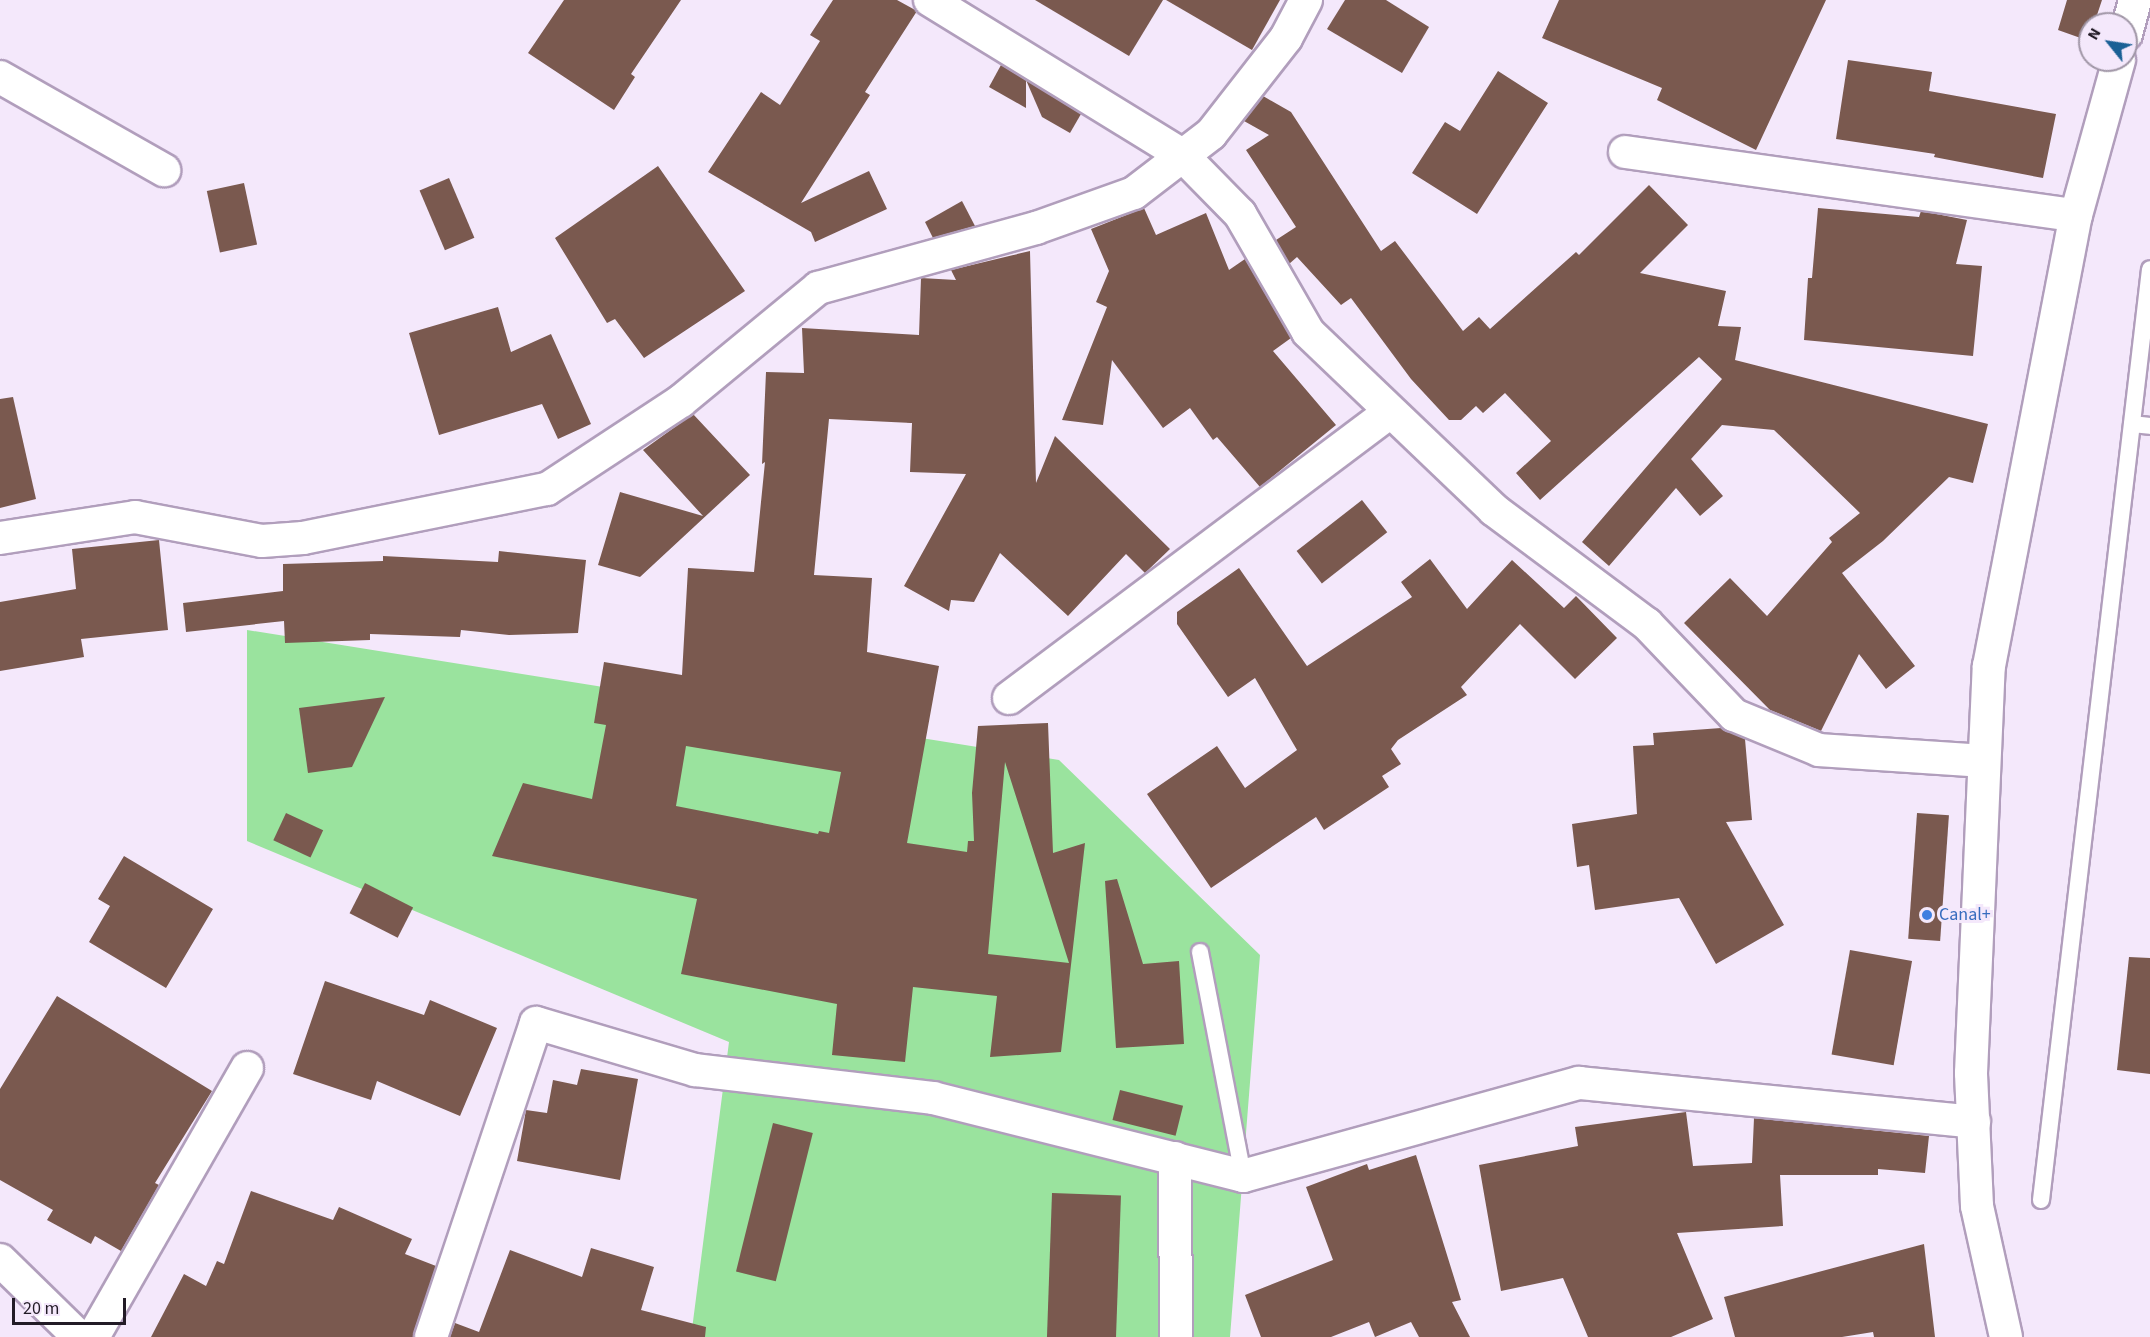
<!DOCTYPE html>
<html>
<head>
<meta charset="utf-8">
<style>
  body { margin:0 }
  #map { position:relative; width:2150px; height:1337px; overflow:hidden; background:#f4e8fb; font-family:"Source Sans 3",sans-serif }
  div>[style] { position:absolute }
  .green>* { inset:0; background:#9ae39e }
  .building>* { inset:0; background:#7a594f; transform-origin:0 0 }
  .roads { filter:drop-shadow(2px 0 #b19ebc) drop-shadow(-2px 0 #b19ebc) drop-shadow(0 2px #b19ebc) drop-shadow(0 -2px #b19ebc) }
  .service>* { height:16px; margin:-8px; padding:0 8px; transform-origin:8px; border-radius:8px; background:#fff }
  .minor>* { height:32px; margin:-16px; padding:0 16px; transform-origin:16px; border-radius:16px; background:#fff }
  .dots>* { width:16px; height:16px; translate:-50% -50%; box-sizing:border-box; border:3px solid #f4e8fb; border-radius:50% }
  span { translate:-50% -50%; white-space:nowrap; text-align:center; line-height:1.15; -webkit-text-stroke:6px #f4e8fb; paint-order:stroke }
  .shop-label { font-size:18px; color:#366cbe }
  .left { translate:0 -50%; text-align:left }
  .north { position:absolute; left:2078px; top:12px; width:60px; height:60px; box-sizing:border-box; background:#f4e8fb; border:2px solid #a096a6; border-radius:50%; rotate:300deg; font-size:16px; font-weight:700; line-height:24px; text-align:center; color:#221b26 }
  .north::after { content:''; display:block; margin:auto; width:21px; height:27px; background:#1a6095; clip-path:polygon(50% 0,100% 100%,50% 72%,0 100%) }
  .scale { position:absolute; left:12px; top:1298px; width:114px; height:27px; box-sizing:border-box; border:3px solid #221b26; border-top:0; padding-left:8px; font-size:18px; line-height:21px; white-space:nowrap; color:#221b26; -webkit-text-stroke:4px #f4e8fb; paint-order:stroke }
</style>
</head>
<body>
<div id="map">
  <div class="green">
    <div style="clip-path:polygon(247px 630px,1059px 760px,1260px 955px,1230px 1337px,691px 1337px,729px 1042px,247px 841px)"></div>
  </div>
  <div class="building">
    <div style="clip-path:polygon(564px 0,681px 0,631px 74px,635px 77px,614px 110px,528px 53px)"></div>
    <div style="clip-path:polygon(833px 0,897px 0,917px 11px,865px 92px,870px 95px,801px 203px,869px 171px,887px 209px,815px 242px,811px 232px,708px 172px,761px 92px,780px 105px,820px 41px,810px 35px)"></div>
    <div style="clip-path:polygon(1035px 0,1163px 0,1129px 56px)"></div>
    <div style="clip-path:polygon(1166px 0,1280px 0,1252px 50px)"></div>
    <div style="clip-path:polygon(1345px 0,1386px 0,1429px 27px,1402px 73px,1327px 29px)"></div>
    <div style="clip-path:polygon(1559px 0,1826px 0,1756px 150px,1657px 100px,1662px 88px,1542px 38px)"></div>
    <div style="clip-path:polygon(2067px 0,2102px 0,2094px 24px,2090px 24px,2089px 41px,2058px 30px)"></div>
    <div style="clip-path:polygon(1848px 60px,1932px 72px,1929px 91px,2056px 114px,2043px 178px,1934px 157px,1935px 154px,1836px 139px)"></div>
    <div style="clip-path:polygon(1001px 65px,1026px 80px,1026px 108px,989px 87px)"></div>
    <div style="clip-path:polygon(1498px 71px,1548px 103px,1477px 214px,1412px 173px,1445px 122px,1460px 131px)"></div>
    <div style="clip-path:polygon(1026px 80px,1081px 114px,1070px 133px,1042px 117px)"></div>
    <div style="clip-path:polygon(1263px 96px,1291px 112px,1381px 251px,1395px 241px,1463px 331px,1479px 317px,1490px 329px,1576px 252px,1579px 255px,1649px 185px,1688px 225px,1640px 273px,1726px 291px,1718px 326px,1741px 327px,1735px 360px,1988px 424px,1973px 483px,1949px 477px,1883px 541px,1842px 573px,1915px 666px,1886px 689px,1859px 654px,1821px 731px,1770px 710px,1684px 623px,1730px 578px,1767px 616px,1832px 542px,1829px 538px,1860px 513px,1774px 430px,1722px 425px,1691px 459px,1723px 496px,1700px 516px,1676px 488px,1609px 566px,1582px 542px,1722px 379px,1699px 357px,1540px 500px,1516px 473px,1551px 441px,1505px 393px,1483px 413px,1476px 406px,1461px 420px,1449px 420px,1411px 379px,1351px 298px,1341px 305px,1297px 257px,1289px 264px,1276px 240px,1296px 227px,1246px 150px,1269px 135px,1244px 121px)"></div>
    <div style="clip-path:polygon(658px 166px,745px 291px,644px 358px,615px 319px,607px 323px,555px 238px)"></div>
    <div style="left:449px;top:178px;width:65px;height:32px;rotate:67deg"></div>
    <div style="left:244px;top:183px;width:63px;height:38px;rotate:78deg"></div>
    <div style="clip-path:polygon(962px 201px,975px 226px,933px 238px,925px 222px)"></div>
    <div style="clip-path:polygon(1144px 208px,1156px 235px,1206px 213px,1229px 270px,1245px 259px,1291px 338px,1273px 351px,1336px 425px,1260px 487px,1217px 437px,1213px 440px,1190px 408px,1163px 428px,1112px 360px,1103px 425px,1062px 420px,1107px 307px,1096px 302px,1109px 271px,1091px 229px)"></div>
    <div style="clip-path:polygon(1818px 208px,1919px 217px,1921px 211px,1967px 220px,1956px 264px,1982px 266px,1973px 356px,1804px 340px,1808px 278px,1812px 278px)"></div>
    <div style="clip-path:polygon(evenodd,1030px 251px,1036px 483px,1055px 436px,1170px 549px,1145px 573px,1126px 554px,1068px 616px,1000px 553px,974px 602px,951px 600px,949px 611px,904px 586px,966px 474px,910px 472px,912px 423px,829px 419px,814px 575px,872px 578px,867px 652px,939px 666px,907px 843px,967px 852px,968px 841px,974px 841px,972px 793px,978px 726px,1048px 723px,1053px 853px,1085px 843px,1061px 1052px,990px 1057px,997px 996px,913px 987px,905px 1062px,832px 1055px,837px 1004px,681px 974px,697px 899px,492px 856px,523px 783px,592px 799px,606px 725px,594px 723px,604px 662px,682px 675px,688px 568px,754px 572px,765px 462px,762px 464px,766px 372px,804px 373px,802px 328px,919px 335px,921px 278px,956px 280px,951px 270px,1030px 251px,686px 746px,841px 772px,829px 833px,819px 831px,818px 834px,676px 806px,686px 746px,1030px 251px,1005px 762px,1045px 887px,1069px 963px,988px 954px,1005px 762px)"></div>
    <div style="clip-path:polygon(498px 307px,511px 352px,551px 334px,591px 424px,558px 439px,542px 404px,439px 435px,409px 333px)"></div>
    <div style="clip-path:polygon(13px 397px,36px 499px,0 508px,0 399px)"></div>
    <div style="clip-path:polygon(693px 414px,750px 475px,640px 577px,598px 565px,620px 492px,703px 516px,643px 450px)"></div>
    <div style="left:1362px;top:500px;width:41px;height:83px;rotate:52deg"></div>
    <div style="clip-path:polygon(159px 540px,168px 630px,81px 639px,84px 657px,0 671px,0 602px,76px 589px,72px 549px)"></div>
    <div style="clip-path:polygon(499px 551px,586px 560px,578px 633px,509px 635px,461px 630px,460px 637px,370px 634px,370px 640px,285px 643px,284px 621px,186px 632px,183px 603px,283px 591px,283px 564px,383px 561px,383px 556px,498px 562px)"></div>
    <div style="clip-path:polygon(1430px 559px,1467px 609px,1512px 560px,1564px 608px,1576px 596px,1617px 638px,1575px 679px,1520px 624px,1461px 687px,1467px 695px,1398px 740px,1391px 749px,1401px 764px,1382px 776px,1389px 787px,1324px 830px,1316px 817px,1211px 888px,1147px 794px,1217px 746px,1245px 788px,1297px 750px,1255px 678px,1228px 697px,1177px 624px,1177px 612px,1239px 568px,1307px 666px,1412px 597px,1401px 582px)"></div>
    <div style="clip-path:polygon(385px 697px,352px 767px,308px 773px,299px 708px)"></div>
    <div style="clip-path:polygon(1721px 728px,1745px 739px,1752px 820px,1726px 822px,1784px 925px,1716px 964px,1679px 898px,1595px 910px,1589px 865px,1577px 867px,1572px 824px,1637px 814px,1633px 746px,1654px 745px,1653px 733px)"></div>
    <div style="left:286px;top:813px;width:41px;height:30px;rotate:25deg"></div>
    <div style="left:1917px;top:813px;width:32px;height:126px;rotate:4deg"></div>
    <div style="clip-path:polygon(124px 856px,213px 909px,166px 988px,89px 942px,110px 906px,98px 899px)"></div>
    <div style="clip-path:polygon(1117px 879px,1143px 964px,1179px 961px,1184px 1044px,1116px 1048px,1105px 881px)"></div>
    <div style="left:365px;top:883px;width:54px;height:34px;rotate:27deg"></div>
    <div style="left:1850px;top:950px;width:63px;height:106px;rotate:10deg"></div>
    <div style="clip-path:polygon(2129px 957px,2150px 958px,2150px 1074px,2117px 1070px)"></div>
    <div style="clip-path:polygon(325px 981px,424px 1015px,430px 1000px,497px 1028px,460px 1116px,377px 1081px,371px 1100px,293px 1074px)"></div>
    <div style="clip-path:polygon(57px 996px,212px 1091px,155px 1183px,159px 1185px,121px 1251px,95px 1236px,91px 1244px,47px 1220px,53px 1210px,0 1180px,0 1089px)"></div>
    <div style="clip-path:polygon(581px 1069px,638px 1079px,620px 1180px,517px 1161px,526px 1110px,547px 1113px,553px 1080px,577px 1085px)"></div>
    <div style="left:1120px;top:1090px;width:65px;height:31px;rotate:14deg"></div>
    <div style="clip-path:polygon(1686px 1112px,1693px 1166px,1752px 1163px,1754px 1118px,1929px 1136px,1925px 1173px,1878px 1169px,1878px 1175px,1780px 1175px,1783px 1226px,1677px 1233px,1713px 1319px,1671px 1337px,1588px 1337px,1563px 1278px,1501px 1291px,1479px 1165px,1578px 1146px,1575px 1127px)"></div>
    <div style="left:773px;top:1123px;width:41px;height:153px;rotate:14deg"></div>
    <div style="clip-path:polygon(1416px 1155px,1461px 1300px,1452px 1302px,1470px 1337px,1419px 1337px,1411px 1322px,1375px 1337px,1369px 1322px,1331px 1337px,1261px 1337px,1245px 1295px,1333px 1260px,1306px 1187px,1367px 1164px,1369px 1170px)"></div>
    <div style="clip-path:polygon(251px 1191px,333px 1220px,339px 1207px,412px 1239px,405px 1254px,436px 1266px,414px 1337px,151px 1337px,184px 1274px,206px 1286px,217px 1261px,224px 1264px)"></div>
    <div style="left:1052px;top:1193px;width:69px;height:144px;rotate:2deg"></div>
    <div style="clip-path:polygon(1924px 1244px,1935px 1337px,1874px 1337px,1873px 1332px,1842px 1337px,1735px 1337px,1724px 1297px)"></div>
    <div style="clip-path:polygon(591px 1248px,654px 1267px,641px 1310px,706px 1327px,705px 1337px,450px 1337px,455px 1323px,479px 1332px,510px 1250px,582px 1277px)"></div>
  </div>
  <div class="roads">
    <div class="service">
      <div style="left:2132px;top:424px;width:18px;rotate:6deg"></div>
      <div style="left:1200px;top:952px;width:228px;rotate:79.1deg"></div>
      <div style="left:2041px;top:1200px;width:937px;rotate:-83.32deg"></div>
    </div>
    <div class="minor">
      <div style="left:930px;top:0;width:296px;rotate:31.6deg"></div>
      <div style="left:1182px;top:155px;width:83px;rotate:45.5deg"></div>
      <div style="left:1240px;top:214px;width:136px;rotate:60deg"></div>
      <div style="left:1308px;top:332px;width:257px;rotate:43.7deg"></div>
      <div style="left:1494px;top:510px;width:191px;rotate:36.7deg"></div>
      <div style="left:1647px;top:624px;width:126px;rotate:46.3deg"></div>
      <div style="left:1734px;top:715px;width:92px;rotate:22.4deg"></div>
      <div style="left:1819px;top:750px;width:165px;rotate:3.8deg"></div>
      <div style="left:2126px;top:34px;width:35px;rotate:-75deg"></div>
      <div style="left:0;top:77px;width:189px;rotate:29.6deg"></div>
      <div style="left:1625px;top:152px;width:455px;rotate:8deg"></div>
      <div style="left:0;top:538px;width:137px;rotate:-8.8deg"></div>
      <div style="left:135px;top:517px;width:129px;rotate:10.7deg"></div>
      <div style="left:262px;top:541px;width:41px;rotate:-4.2deg"></div>
      <div style="left:303px;top:538px;width:249px;rotate:-11.4deg"></div>
      <div style="left:547px;top:489px;width:160px;rotate:-33.3deg"></div>
      <div style="left:681px;top:401px;width:178px;rotate:-39.5deg"></div>
      <div style="left:818px;top:288px;width:226px;rotate:-15.4deg"></div>
      <div style="left:1036px;top:228px;width:104px;rotate:-19.7deg"></div>
      <div style="left:1134px;top:193px;width:97px;rotate:-37.5deg"></div>
      <div style="left:1211px;top:134px;width:122px;rotate:-52deg"></div>
      <div style="left:1286px;top:38px;width:43px;rotate:-62.2deg"></div>
      <div style="left:1009px;top:698px;width:476px;rotate:-36.9deg"></div>
      <div style="left:1175px;top:1158px;width:179px;rotate:89.7deg"></div>
      <div style="left:0;top:1260px;width:110px;rotate:44.3deg"></div>
      <div style="left:93px;top:1337px;width:310px;rotate:-60.2deg"></div>
      <div style="left:431px;top:1337px;width:331px;rotate:-71.5deg"></div>
      <div style="left:536px;top:1023px;width:166px;rotate:16.5deg"></div>
      <div style="left:695px;top:1070px;width:240px;rotate:6.7deg"></div>
      <div style="left:933px;top:1098px;width:320px;rotate:14.1deg"></div>
      <div style="left:1243px;top:1176px;width:349px;rotate:-15.5deg"></div>
      <div style="left:1579px;top:1083px;width:397px;rotate:5.6deg"></div>
      <div style="left:2006px;top:1337px;width:134px;rotate:-102.5deg"></div>
      <div style="left:1977px;top:1206px;width:133px;rotate:-92.6deg"></div>
      <div style="left:1971px;top:1073px;width:407px;rotate:-87.5deg"></div>
      <div style="left:1989px;top:666px;width:459px;rotate:-79.1deg"></div>
      <div style="left:2076px;top:215px;width:161px;rotate:-74.5deg"></div>
    </div>
  </div>
  <div class="dots">
    <div style="left:1927px;top:915px;background:#3f7fe0"></div>
  </div>
  <div class="shop-label">
    <span class="left" style="left:1939px;top:915px">Canal+</span>
  </div>
  <div class="north">N</div>
  <div class="scale">20 m</div>
</div>
</body>
</html>
